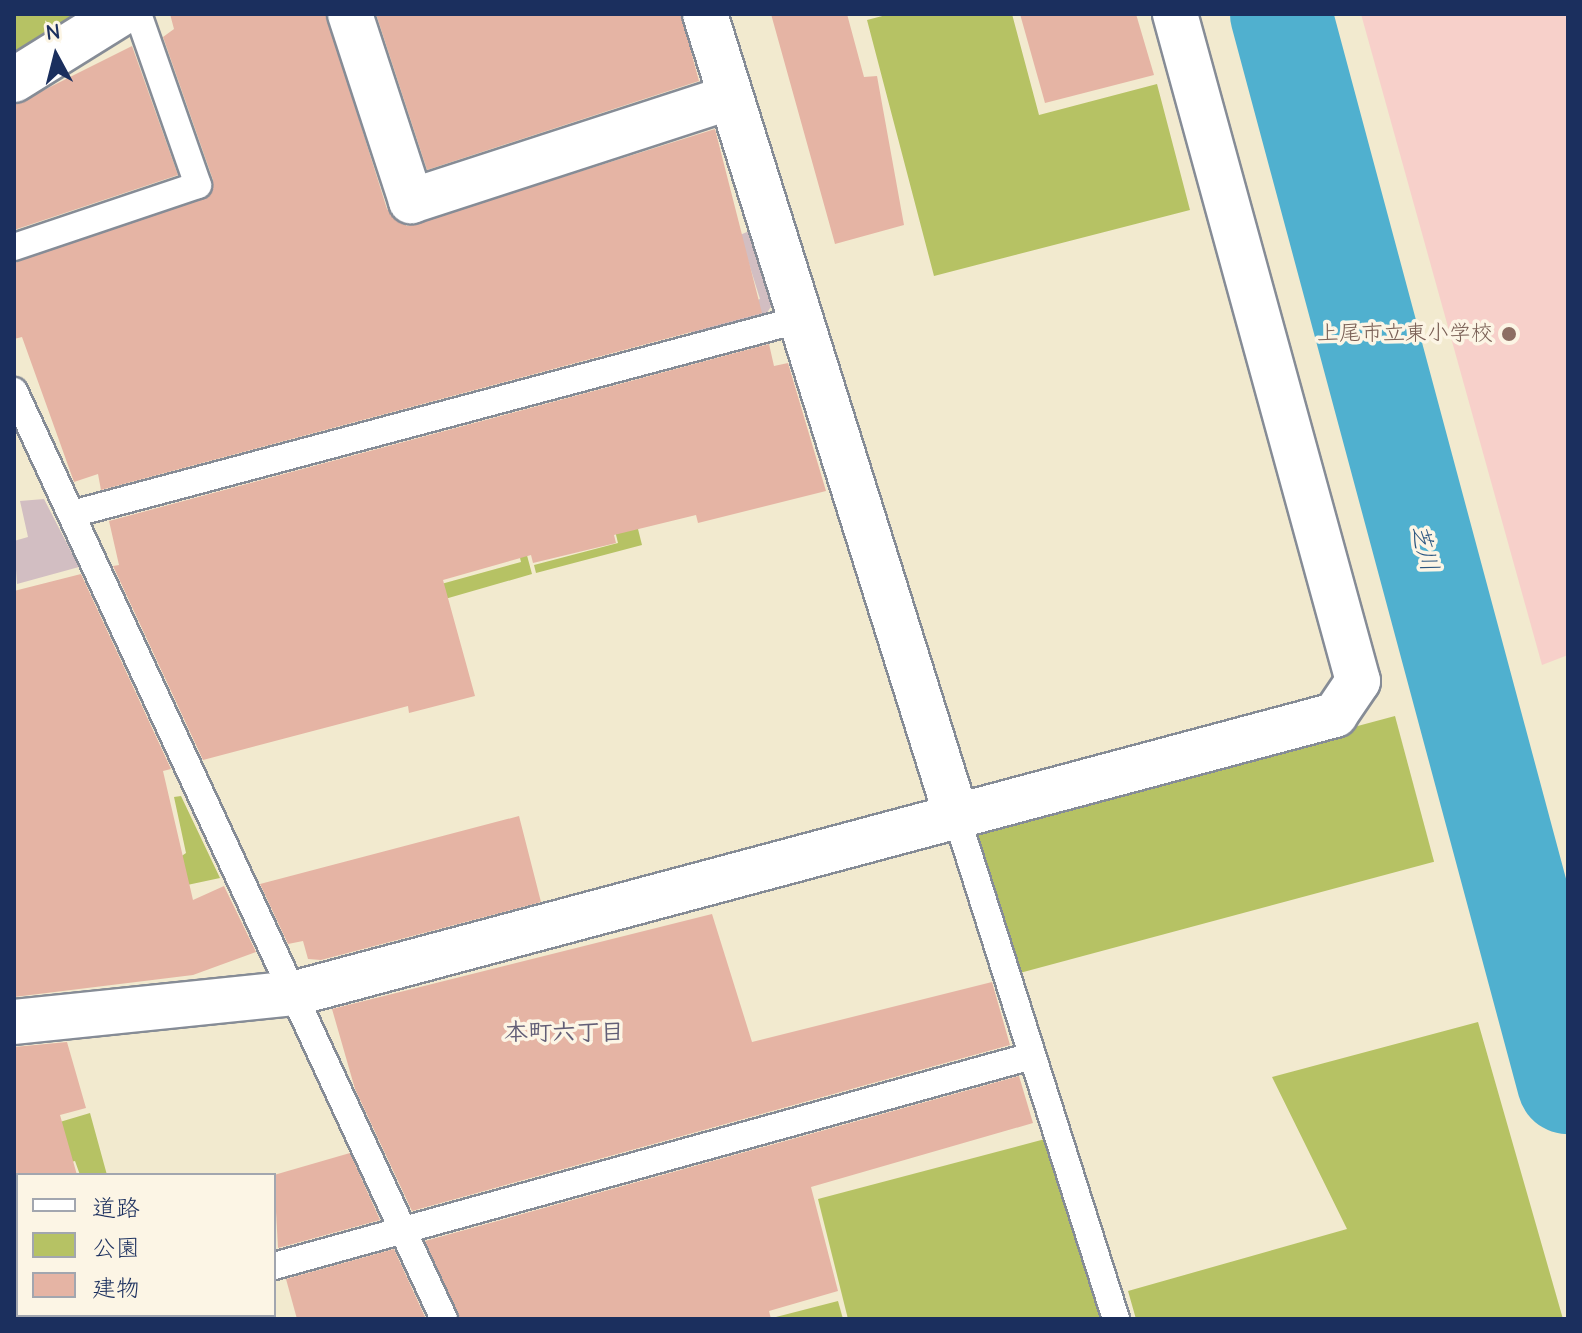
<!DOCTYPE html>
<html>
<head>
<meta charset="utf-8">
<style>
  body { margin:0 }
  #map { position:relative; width:1582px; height:1333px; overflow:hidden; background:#f2eacf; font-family:"Comic Neue","Klee One",sans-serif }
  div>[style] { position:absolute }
  .built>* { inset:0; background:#f7d0ca }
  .industrial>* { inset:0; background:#d2bec2 }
  .green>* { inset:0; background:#b6c264; transform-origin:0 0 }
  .river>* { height:102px; margin:-51px; padding:0 51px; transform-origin:51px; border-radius:51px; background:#50b0cf }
  .building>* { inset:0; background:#e5b4a4 }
  .roads { filter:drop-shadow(2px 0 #868c96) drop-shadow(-2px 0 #868c96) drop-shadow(0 2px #868c96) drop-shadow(0 -2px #868c96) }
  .service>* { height:26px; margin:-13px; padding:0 13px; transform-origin:13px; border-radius:13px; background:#fff }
  .minor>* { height:44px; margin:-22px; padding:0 22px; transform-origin:22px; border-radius:22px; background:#fff }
  .dots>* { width:22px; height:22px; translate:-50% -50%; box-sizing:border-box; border:4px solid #fcf5e5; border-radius:50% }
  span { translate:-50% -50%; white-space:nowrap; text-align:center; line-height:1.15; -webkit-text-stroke:7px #fcf5e5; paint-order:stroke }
  .education-label { font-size:22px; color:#785e54 }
  .right { translate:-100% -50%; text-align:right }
  .water-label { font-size:24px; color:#2b5680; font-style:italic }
  .neighbourhood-label { font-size:24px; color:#625e76; font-weight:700 }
  .frame { position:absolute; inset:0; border:16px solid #1b2f5e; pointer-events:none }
  .legend { position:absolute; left:16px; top:1173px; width:260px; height:144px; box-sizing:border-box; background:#fcf5e5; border:2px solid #a2a6af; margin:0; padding:10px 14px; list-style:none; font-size:24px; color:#1b2f5e }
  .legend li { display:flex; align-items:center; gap:16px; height:40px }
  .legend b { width:40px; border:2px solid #a2a6af }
  .north { position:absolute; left:16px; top:16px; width:80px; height:80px; -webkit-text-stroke:6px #fcf5e5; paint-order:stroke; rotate:353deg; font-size:22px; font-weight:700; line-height:32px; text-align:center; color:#1b2f5e }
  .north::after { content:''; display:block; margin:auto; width:28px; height:36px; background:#1b2f5e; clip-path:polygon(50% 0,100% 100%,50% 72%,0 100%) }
</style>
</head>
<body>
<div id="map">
  <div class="built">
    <div style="clip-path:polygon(1361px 14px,1568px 14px,1568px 655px,1542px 665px)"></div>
  </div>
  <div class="industrial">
    <div style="clip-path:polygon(756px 228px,779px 294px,765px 316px,693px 334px,688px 322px,760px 299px,740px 235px)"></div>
    <div style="clip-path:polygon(44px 499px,79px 567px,17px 584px,14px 541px,28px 537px,20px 501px)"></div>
  </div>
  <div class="green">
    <div style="clip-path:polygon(14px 14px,81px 14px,14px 58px)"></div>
    <div style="clip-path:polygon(890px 14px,1012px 14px,1039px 115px,1157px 84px,1190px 210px,934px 276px,867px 20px)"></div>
    <div style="clip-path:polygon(632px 505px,642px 545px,536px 573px,534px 565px,618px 543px,610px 510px)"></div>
    <div style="clip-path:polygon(521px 533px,532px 574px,438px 601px,434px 586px,521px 562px,515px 536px)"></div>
    <div style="left:1395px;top:716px;width:151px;height:436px;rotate:75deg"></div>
    <div style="clip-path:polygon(181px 796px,220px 878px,117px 900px,186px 853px,174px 797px)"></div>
    <div style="clip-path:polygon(1478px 1022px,1563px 1319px,1136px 1319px,1128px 1291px,1347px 1229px,1272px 1077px)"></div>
    <div style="clip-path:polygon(90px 1113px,107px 1175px,80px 1175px,75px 1161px,43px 1169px,23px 1133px)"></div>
    <div style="clip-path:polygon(1045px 1139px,1101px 1319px,848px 1319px,818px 1199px)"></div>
    <div style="clip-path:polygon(838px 1301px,843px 1319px,777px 1319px,776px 1317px)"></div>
  </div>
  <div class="river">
    <div style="left:1281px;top:14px;width:1107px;rotate:74.97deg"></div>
  </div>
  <div class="building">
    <div style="clip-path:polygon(170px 14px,326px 14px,387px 209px,407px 226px,715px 129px,762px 313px,101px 490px,98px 474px,74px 482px,22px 337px,14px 339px,14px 263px,210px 195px,213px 180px,163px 37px,174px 29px)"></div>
    <div style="clip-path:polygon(376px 14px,681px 14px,699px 81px,427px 170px)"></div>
    <div style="clip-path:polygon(771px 14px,847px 14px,864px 77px,877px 76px,904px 225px,835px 244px)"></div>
    <div style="clip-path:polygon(1020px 14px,1136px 14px,1154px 75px,1045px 103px)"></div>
    <div style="clip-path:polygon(132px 46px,178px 175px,14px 230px,14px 105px)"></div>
    <div style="clip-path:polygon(769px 344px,774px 366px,788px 363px,826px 491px,698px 523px,696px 515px,614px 535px,616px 543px,533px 563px,531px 555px,443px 580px,475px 696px,409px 713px,408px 706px,203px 760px,113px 566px,119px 565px,109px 521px)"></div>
    <div style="clip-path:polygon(81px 574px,171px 769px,163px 771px,193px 900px,224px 886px,256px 952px,193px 975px,14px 997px,14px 591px)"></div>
    <div style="clip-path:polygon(519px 816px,541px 902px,321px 960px,308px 959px,303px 941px,288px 944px,260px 884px)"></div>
    <div style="clip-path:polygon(712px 914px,752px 1042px,992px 982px,1010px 1045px,412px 1211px,355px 1089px,332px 1009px)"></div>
    <div style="clip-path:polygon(67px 1042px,86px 1108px,60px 1115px,77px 1175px,14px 1175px,14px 1047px)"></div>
    <div style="clip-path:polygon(1019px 1076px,1033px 1123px,811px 1187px,838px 1291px,769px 1311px,771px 1319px,460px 1319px,425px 1241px)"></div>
    <div style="clip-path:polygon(350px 1153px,380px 1220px,278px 1248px,274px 1175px)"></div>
    <div style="clip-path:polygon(394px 1249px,426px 1319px,297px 1319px,286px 1279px)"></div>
  </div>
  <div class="roads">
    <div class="service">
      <div style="left:14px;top:247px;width:194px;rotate:-18.6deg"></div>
      <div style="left:198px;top:185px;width:181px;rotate:-109.3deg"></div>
      <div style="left:14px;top:391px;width:1023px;rotate:65.14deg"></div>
      <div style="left:72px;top:514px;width:756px;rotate:-14.96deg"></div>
      <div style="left:957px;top:818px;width:526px;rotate:72.39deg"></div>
      <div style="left:274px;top:1266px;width:787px;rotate:-15.49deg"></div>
    </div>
    <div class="minor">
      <div style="left:350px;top:14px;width:197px;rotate:71.9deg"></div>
      <div style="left:411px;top:201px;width:336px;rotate:-18deg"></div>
      <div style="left:705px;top:14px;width:843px;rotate:72.6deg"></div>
      <div style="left:14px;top:80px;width:125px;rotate:-31.9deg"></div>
      <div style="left:14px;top:1022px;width:283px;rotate:-5.9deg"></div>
      <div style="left:296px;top:993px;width:1076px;rotate:-14.98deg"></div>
      <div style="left:1335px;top:715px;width:41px;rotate:-55.9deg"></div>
      <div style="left:1358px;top:681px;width:692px;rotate:-105.34deg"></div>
    </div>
  </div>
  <div class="dots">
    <div style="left:1509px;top:334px;background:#8d6e63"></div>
  </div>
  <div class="education-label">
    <span class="right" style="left:1493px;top:334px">上尾市立東小学校</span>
  </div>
  <div class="water-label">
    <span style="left:1424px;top:548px;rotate:75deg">芝川</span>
  </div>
  <div class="neighbourhood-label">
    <span style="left:564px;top:1033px">本町六丁目</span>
  </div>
  <div class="frame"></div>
  <ul class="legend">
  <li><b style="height:10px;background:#fff"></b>道路</li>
  <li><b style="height:22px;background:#b6c264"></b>公園</li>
  <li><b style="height:22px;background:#e5b4a4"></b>建物</li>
  </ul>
  <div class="north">N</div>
</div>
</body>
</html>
